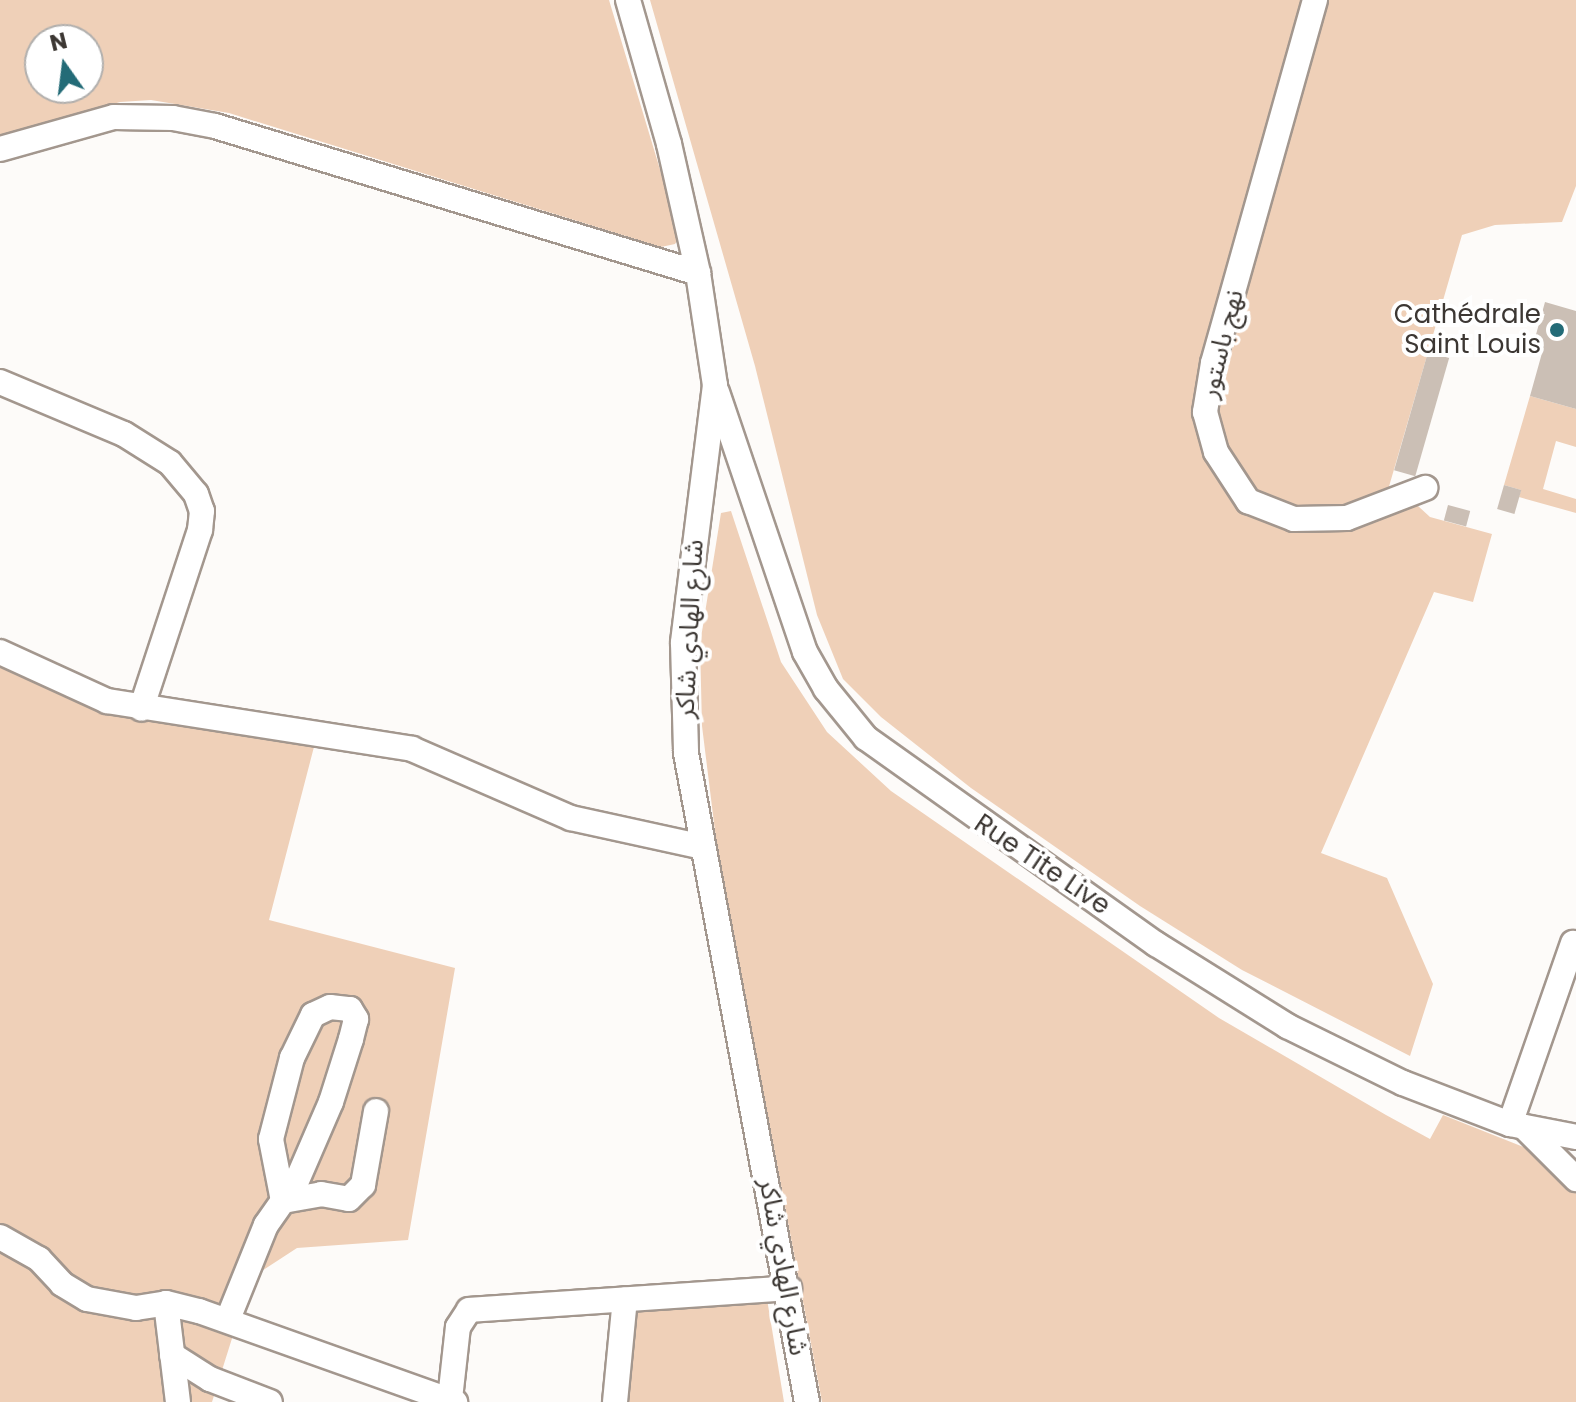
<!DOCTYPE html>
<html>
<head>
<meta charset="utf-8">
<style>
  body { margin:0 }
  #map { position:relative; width:1576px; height:1402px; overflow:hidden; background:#fdfbf9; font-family:Poppins,"Noto Sans Arabic",sans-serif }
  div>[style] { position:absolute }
  .green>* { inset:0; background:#efd0b8 }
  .building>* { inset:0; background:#cbbfb5; transform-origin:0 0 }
  .roads { filter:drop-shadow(2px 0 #a3978e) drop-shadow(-2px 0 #a3978e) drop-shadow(0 2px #a3978e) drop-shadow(0 -2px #a3978e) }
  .minor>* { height:24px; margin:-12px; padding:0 12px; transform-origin:12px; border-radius:12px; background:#fff }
  .dots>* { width:22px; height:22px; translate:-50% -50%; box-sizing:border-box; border:4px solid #fff; border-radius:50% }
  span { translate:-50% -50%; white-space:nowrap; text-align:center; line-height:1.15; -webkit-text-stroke:8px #fff; paint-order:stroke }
  .poi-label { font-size:26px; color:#3c3733 }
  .right { translate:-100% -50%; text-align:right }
  .street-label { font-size:26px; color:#3c3733 }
  .north { position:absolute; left:24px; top:24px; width:80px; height:80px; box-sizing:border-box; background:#fff; border:2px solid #b1afad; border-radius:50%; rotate:346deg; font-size:22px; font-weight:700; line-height:32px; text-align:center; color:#3c3733 }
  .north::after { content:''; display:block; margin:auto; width:28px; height:36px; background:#236b77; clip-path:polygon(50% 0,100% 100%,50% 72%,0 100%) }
</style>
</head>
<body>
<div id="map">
  <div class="green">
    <div style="clip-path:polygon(evenodd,0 0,609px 0,680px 236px,675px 244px,661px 247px,229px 113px,151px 100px,120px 102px,0 137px,0 0,40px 40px,88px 40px,88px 88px,40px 88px,40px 40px)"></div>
    <div style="clip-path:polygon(650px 0,1576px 0,1576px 186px,1562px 222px,1495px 225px,1462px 235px,1388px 490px,1405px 494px,1430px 517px,1492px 534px,1473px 602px,1434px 592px,1321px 853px,1387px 878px,1433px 984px,1410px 1056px,1242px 970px,1140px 906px,971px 788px,881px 717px,843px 679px,817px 615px,755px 366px)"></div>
    <div style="clip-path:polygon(1530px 396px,1576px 409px,1576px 447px,1556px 441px,1543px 489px,1576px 499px,1576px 513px,1519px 497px,1521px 490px,1504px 485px)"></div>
    <div style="clip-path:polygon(731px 511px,781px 662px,827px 732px,891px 791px,1219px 1018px,1386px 1115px,1430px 1139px,1443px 1115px,1526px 1148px,1576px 1187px,1576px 1402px,822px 1402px,717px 847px,702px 726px,700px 644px,721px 513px)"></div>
    <div style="clip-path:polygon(0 645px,84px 687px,315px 743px,269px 920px,455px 968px,408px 1240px,297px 1248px,251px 1278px,212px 1402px,0 1402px)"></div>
    <div style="clip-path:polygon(767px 1299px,784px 1402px,624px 1402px,634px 1303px)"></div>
  </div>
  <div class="building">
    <div style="clip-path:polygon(1545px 302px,1576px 311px,1576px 409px,1530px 396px,1542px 353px,1532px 349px)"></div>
    <div style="left:1428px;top:352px;width:22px;height:123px;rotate:16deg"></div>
    <div style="left:1504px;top:485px;width:18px;height:25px;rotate:16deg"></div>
    <div style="left:1448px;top:505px;width:23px;height:16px;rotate:15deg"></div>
  </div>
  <div class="roads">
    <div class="minor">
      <div style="left:628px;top:0;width:150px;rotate:74.1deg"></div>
      <div style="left:669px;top:144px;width:132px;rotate:77.3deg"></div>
      <div style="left:698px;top:273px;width:113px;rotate:81.4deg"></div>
      <div style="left:715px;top:385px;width:260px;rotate:97.1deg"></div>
      <div style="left:683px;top:643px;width:110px;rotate:88.4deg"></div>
      <div style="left:686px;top:753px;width:660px;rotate:79.44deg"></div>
      <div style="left:1315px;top:0;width:377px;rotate:105.7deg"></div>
      <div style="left:1213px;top:363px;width:50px;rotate:99.3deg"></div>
      <div style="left:1205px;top:412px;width:41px;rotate:74.6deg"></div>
      <div style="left:1216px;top:452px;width:59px;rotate:56.9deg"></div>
      <div style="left:1248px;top:501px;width:49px;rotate:21.4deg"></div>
      <div style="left:1294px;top:519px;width:53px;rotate:-1.1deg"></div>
      <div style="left:1347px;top:518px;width:84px;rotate:-21deg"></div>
      <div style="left:0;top:149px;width:118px;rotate:-15.7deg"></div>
      <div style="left:114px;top:117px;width:59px;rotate:1deg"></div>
      <div style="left:173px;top:118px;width:43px;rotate:10.8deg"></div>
      <div style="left:215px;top:126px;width:505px;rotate:16.93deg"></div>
      <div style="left:0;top:382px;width:134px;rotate:22.8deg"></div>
      <div style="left:124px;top:434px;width:54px;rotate:32.2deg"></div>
      <div style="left:170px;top:463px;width:40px;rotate:50deg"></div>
      <div style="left:196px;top:494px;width:18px;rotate:71deg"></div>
      <div style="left:202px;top:511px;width:19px;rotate:96deg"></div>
      <div style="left:200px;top:530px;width:188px;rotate:108.2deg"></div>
      <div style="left:717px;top:392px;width:274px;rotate:71.3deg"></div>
      <div style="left:805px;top:652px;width:43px;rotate:60.4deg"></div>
      <div style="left:826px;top:689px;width:63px;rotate:50.8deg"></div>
      <div style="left:866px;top:738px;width:356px;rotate:35.4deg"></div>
      <div style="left:1156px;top:944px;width:155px;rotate:32deg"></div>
      <div style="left:1287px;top:1026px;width:129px;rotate:26.2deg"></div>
      <div style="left:1403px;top:1083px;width:115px;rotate:21deg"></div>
      <div style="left:1510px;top:1124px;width:67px;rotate:11.1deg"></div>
      <div style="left:0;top:652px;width:118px;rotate:24.6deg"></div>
      <div style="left:107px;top:701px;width:309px;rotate:8.9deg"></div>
      <div style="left:412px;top:749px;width:173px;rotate:23.5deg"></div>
      <div style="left:571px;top:818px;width:135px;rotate:12.4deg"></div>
      <div style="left:1510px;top:1124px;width:192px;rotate:-70.8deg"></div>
      <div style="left:1524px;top:1127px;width:74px;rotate:45deg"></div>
      <div style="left:283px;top:1201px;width:63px;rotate:-101deg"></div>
      <div style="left:271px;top:1139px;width:84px;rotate:-75.5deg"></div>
      <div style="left:292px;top:1058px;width:48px;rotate:-64deg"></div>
      <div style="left:313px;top:1015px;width:19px;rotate:-25deg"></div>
      <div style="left:330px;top:1007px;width:20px;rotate:6deg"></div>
      <div style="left:350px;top:1009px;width:12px;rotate:59deg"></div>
      <div style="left:356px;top:1019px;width:21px;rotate:104deg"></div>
      <div style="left:351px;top:1039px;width:66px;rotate:107.6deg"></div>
      <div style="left:331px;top:1102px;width:106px;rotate:113.4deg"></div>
      <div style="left:0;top:1237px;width:45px;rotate:29.4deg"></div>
      <div style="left:39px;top:1259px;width:34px;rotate:47deg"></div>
      <div style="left:62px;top:1284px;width:29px;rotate:31deg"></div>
      <div style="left:87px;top:1299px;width:50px;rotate:10.4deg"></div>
      <div style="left:136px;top:1308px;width:30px;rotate:-9deg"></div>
      <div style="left:166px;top:1303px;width:34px;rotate:14deg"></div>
      <div style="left:199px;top:1311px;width:272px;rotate:19.6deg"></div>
      <div style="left:166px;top:1303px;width:100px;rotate:83.1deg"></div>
      <div style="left:228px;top:1319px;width:101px;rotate:-68deg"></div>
      <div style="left:266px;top:1225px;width:29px;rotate:-55deg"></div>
      <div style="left:283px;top:1201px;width:39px;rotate:-10deg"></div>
      <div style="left:321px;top:1194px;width:28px;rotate:10deg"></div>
      <div style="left:349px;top:1199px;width:20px;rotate:-45deg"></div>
      <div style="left:363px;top:1185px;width:75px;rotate:-80deg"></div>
      <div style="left:172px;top:1355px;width:45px;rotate:32.3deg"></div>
      <div style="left:210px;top:1379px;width:64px;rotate:21deg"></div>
      <div style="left:450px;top:1399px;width:72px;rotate:-83.7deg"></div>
      <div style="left:458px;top:1327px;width:20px;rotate:-57deg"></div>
      <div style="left:469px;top:1310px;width:321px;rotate:-3.9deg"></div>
      <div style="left:615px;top:1402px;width:103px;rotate:-84.5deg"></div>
    </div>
  </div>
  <div class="dots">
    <div style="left:1557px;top:330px;background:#236b77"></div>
  </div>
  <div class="poi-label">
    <span class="right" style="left:1541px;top:330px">Cathédrale<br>Saint Louis</span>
  </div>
  <div class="street-label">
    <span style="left:1222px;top:344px;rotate:-76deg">نهج باستور</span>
    <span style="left:690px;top:629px;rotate:-87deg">شارع الهادي شاكر</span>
    <span style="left:1042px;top:865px;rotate:34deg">Rue Tite Live</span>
    <span style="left:783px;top:1267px;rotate:80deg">شارع الهادي شاكر</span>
  </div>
  <div class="north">N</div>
</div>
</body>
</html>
